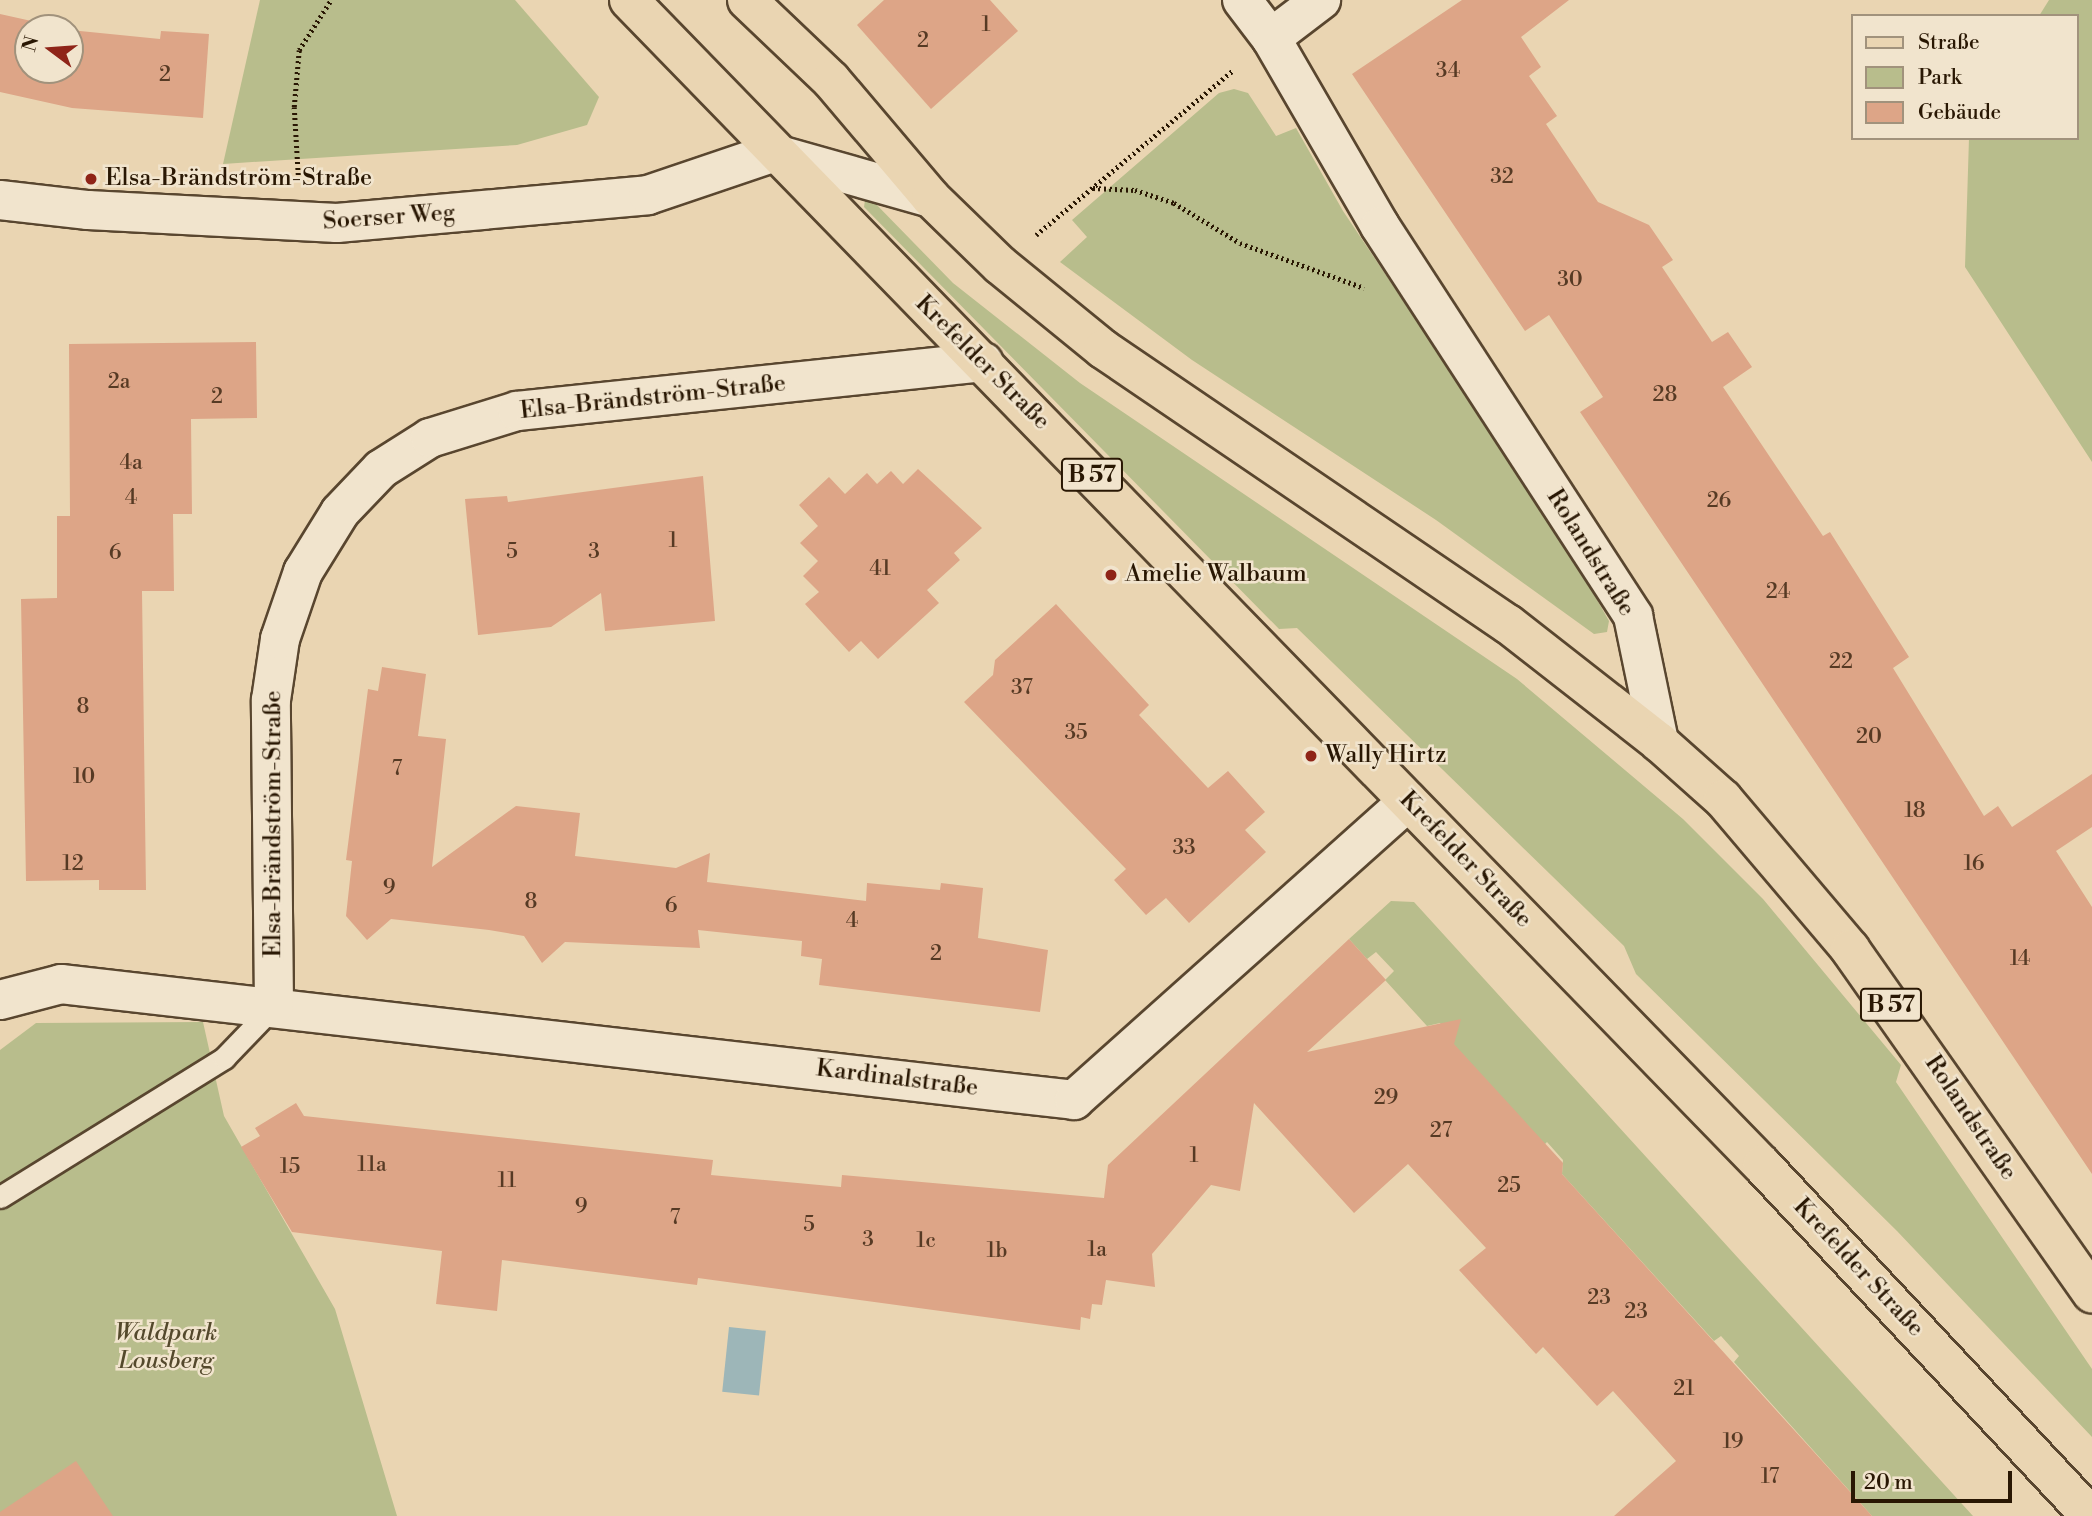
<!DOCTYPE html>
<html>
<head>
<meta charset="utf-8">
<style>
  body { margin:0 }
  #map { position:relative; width:2092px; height:1516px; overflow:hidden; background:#ead5b2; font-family:"Libre Bodoni",serif }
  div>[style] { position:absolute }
  .green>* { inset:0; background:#b8bd8c }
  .water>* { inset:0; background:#9db6b8; transform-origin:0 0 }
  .building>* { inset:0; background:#dda587 }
  .path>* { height:4.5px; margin-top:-2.25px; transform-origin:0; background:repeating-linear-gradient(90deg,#291703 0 2px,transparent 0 5.5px) }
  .roads { filter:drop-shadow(2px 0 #59462f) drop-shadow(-2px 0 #59462f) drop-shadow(0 2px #59462f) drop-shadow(0 -2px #59462f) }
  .service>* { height:21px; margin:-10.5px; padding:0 10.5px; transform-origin:10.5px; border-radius:10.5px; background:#f1e4cd }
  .minor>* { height:38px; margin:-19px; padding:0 19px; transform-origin:19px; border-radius:19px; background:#f1e4cd }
  .tertiary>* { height:38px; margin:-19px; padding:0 19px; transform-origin:19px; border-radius:19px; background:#f1e4cd }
  .primary>* { height:38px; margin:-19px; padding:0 19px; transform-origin:19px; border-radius:19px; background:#ead5b2 }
  .dots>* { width:19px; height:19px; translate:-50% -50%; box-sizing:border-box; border:4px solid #f1e4cd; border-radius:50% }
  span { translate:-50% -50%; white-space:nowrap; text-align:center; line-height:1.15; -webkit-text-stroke:5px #f1e4cd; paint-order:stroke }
  .number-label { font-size:21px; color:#563a24 }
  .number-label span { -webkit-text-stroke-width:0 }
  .shield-label span { padding:2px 5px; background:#f1e4cd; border:2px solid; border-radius:5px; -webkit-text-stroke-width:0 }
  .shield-label { font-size:23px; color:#291703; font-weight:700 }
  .poi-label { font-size:24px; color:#291703 }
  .left { translate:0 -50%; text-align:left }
  .street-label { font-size:24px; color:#291703 }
  .park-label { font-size:24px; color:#54492c; font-style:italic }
  .legend { position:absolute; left:1851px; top:14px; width:228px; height:126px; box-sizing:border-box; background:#f1e4cd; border:2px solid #a1927c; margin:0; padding:9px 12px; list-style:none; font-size:21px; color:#291703 }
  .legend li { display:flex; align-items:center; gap:14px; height:35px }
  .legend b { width:35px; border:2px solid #a1927c }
  .north { position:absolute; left:14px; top:14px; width:70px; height:70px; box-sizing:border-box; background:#f1e4cd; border:2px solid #a1927c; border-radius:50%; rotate:286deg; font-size:19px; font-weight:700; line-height:28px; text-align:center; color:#291703 }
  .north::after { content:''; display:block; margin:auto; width:24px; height:32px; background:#8f2418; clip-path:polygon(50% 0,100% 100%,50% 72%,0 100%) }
  .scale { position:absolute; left:1851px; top:1471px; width:161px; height:32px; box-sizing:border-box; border:4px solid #291703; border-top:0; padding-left:9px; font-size:21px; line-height:24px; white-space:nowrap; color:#291703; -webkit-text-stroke:5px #f1e4cd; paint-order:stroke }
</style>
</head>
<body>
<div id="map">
  <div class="green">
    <div style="clip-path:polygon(260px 0,515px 0,599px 97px,587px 125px,517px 145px,223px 164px)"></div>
    <div style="clip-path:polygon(2049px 0,2092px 0,2092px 462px,1965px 267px,1969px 138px,2076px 138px,2076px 16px,2039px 16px)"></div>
    <div style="clip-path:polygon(1234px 89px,1248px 93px,1276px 136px,1296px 128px,1343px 211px,1562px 538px,1609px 621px,1607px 632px,1594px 634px,1436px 520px,1192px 360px,1060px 262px,1087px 237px,1072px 220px,1219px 93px)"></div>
    <div style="clip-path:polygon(865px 200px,872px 200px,953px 283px,1080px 383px,1517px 679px,1683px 819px,1763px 899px,1901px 1065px,1896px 1082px,2092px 1369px,2092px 1437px,1897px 1231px,1636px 974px,1624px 946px,1297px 628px,1279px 629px,864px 207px)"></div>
    <div style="clip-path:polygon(1391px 901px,1414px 902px,1973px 1516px,1872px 1516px,1734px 1362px,1739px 1356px,1721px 1336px,1714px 1341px,1562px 1174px,1563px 1160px,1547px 1142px,1540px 1149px,1477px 1080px,1440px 1023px,1427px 1026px,1385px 980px,1394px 971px,1376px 952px,1367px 959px,1349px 939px)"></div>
    <div style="clip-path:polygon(203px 1022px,224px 1116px,335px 1309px,397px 1516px,0 1516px,0 1050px,36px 1023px)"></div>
  </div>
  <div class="water">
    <div style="left:729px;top:1327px;width:37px;height:65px;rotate:6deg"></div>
  </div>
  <div class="building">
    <div style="clip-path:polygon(884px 0,990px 0,1018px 31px,931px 109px,857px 25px)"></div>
    <div style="clip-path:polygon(1462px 0,1569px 0,1521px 37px,1541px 67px,1529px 76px,1557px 116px,1546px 124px,1598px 202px,1649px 225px,1673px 260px,1662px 267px,1712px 342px,1728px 332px,1752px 367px,1723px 387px,1823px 536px,1830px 532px,1909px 657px,1893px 668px,1984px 816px,1998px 806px,2012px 827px,2092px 774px,2092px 827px,2056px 851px,2092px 907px,2092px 1174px,1580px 412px,1603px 397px,1549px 315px,1525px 331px,1352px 74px)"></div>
    <div style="clip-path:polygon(0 14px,63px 28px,28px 28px,28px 70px,70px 70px,70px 30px,160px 39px,161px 31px,209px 34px,203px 118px,72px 108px,0 92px)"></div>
    <div style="clip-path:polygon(256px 342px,257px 418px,191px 419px,192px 514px,173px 514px,174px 591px,142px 591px,146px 890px,99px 890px,99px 880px,26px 881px,21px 599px,57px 598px,57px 516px,70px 516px,69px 344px)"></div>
    <div style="clip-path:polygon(918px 469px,982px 528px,954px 553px,960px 560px,927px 590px,939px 603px,878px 659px,861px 641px,849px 652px,805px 604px,819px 592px,803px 576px,818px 561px,800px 543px,818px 526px,799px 505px,829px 477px,845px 494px,867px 473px,877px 484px,891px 471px,903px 484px)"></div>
    <div style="clip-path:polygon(703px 476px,715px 621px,605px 631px,601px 593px,551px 627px,478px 635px,465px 499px,507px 496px,508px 502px)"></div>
    <div style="clip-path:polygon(1056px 604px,1149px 705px,1139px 715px,1208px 788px,1228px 771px,1265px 812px,1245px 830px,1266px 852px,1189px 923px,1166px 898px,1146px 915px,1114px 880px,1126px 869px,964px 702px,993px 675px,995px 660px)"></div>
    <div style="clip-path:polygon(382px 667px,426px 674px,418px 736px,446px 739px,432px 867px,516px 806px,580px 813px,575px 856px,676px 868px,710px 853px,707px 882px,866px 901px,867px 883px,940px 890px,941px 883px,983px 888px,978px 938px,1048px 950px,1040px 1012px,819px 985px,822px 959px,801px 956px,802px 941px,698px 930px,700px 948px,565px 942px,542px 963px,524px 936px,489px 930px,391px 919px,367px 940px,346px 916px,352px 861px,346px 860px,368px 689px,378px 691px)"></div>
    <div style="clip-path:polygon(1349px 939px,1386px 980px,1307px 1052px,1461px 1019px,1454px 1044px,1563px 1163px,1562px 1174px,1872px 1516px,1614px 1516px,1676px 1461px,1613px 1391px,1597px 1406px,1543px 1347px,1536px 1354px,1459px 1270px,1486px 1248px,1408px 1164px,1354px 1213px,1254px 1103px,1240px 1191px,1211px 1185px,1152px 1254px,1155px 1287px,1106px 1280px,1102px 1305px,1092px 1304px,1090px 1319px,1081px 1317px,1080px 1330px,698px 1278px,697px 1285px,502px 1260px,497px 1311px,436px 1304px,442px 1251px,292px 1232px,241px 1147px,260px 1136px,255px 1128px,296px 1103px,304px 1116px,713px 1160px,711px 1175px,841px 1187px,842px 1175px,1104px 1198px,1108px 1165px)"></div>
    <div style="clip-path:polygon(76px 1461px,113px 1516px,0 1516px,0 1512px)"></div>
  </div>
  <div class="path">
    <div style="left:298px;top:175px;width:68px;rotate:-93.4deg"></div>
    <div style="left:294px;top:107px;width:57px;rotate:-85deg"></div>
    <div style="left:299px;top:50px;width:59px;rotate:-57.4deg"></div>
    <div style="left:1093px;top:188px;width:42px;rotate:2.7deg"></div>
    <div style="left:1135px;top:190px;width:41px;rotate:18.4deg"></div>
    <div style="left:1174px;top:203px;width:77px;rotate:31.2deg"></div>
    <div style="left:1240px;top:243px;width:132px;rotate:19.9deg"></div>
    <div style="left:1036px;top:235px;width:257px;rotate:-39.9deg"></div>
  </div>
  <div class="roads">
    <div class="service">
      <div style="left:0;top:1197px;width:264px;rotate:-31.8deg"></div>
      <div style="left:224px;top:1058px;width:72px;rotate:-46.1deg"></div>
    </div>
    <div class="minor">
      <div style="left:1242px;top:0;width:48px;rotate:52.7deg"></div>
      <div style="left:1271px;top:38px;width:217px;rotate:59.9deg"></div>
      <div style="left:1380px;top:226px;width:465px;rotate:57deg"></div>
      <div style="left:1633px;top:616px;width:129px;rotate:78.3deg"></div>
      <div style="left:1271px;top:38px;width:63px;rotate:-37.2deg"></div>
      <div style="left:0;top:1000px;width:63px;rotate:-14.7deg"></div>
      <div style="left:61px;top:984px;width:1020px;rotate:6.53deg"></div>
      <div style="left:1074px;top:1100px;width:448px;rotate:-41.8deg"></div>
      <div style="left:274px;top:1006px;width:306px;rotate:-90.6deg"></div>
      <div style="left:271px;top:700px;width:62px;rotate:-81.6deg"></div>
      <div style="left:280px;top:639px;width:71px;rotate:-71.1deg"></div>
      <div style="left:303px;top:572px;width:70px;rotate:-58.3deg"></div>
      <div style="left:340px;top:512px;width:59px;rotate:-46.4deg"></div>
      <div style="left:381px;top:469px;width:58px;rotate:-32.3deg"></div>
      <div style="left:430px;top:438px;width:91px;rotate:-17.2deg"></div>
      <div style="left:517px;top:411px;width:469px;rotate:-6deg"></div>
    </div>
    <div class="tertiary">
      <div style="left:0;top:200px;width:89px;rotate:6.5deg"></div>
      <div style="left:88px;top:210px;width:249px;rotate:3deg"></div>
      <div style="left:337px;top:223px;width:312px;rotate:-5.1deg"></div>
      <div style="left:648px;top:195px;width:131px;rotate:-18.7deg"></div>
      <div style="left:772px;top:153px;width:165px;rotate:15.8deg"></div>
    </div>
    <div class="primary">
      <div style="left:629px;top:0;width:1625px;rotate:45.8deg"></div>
      <div style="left:1762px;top:1165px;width:480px;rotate:46.9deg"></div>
      <div style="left:747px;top:0;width:116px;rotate:43.6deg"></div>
      <div style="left:831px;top:80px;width:155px;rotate:49.7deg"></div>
      <div style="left:931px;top:198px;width:96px;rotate:44.2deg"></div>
      <div style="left:1000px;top:265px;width:133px;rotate:39.2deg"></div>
      <div style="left:1103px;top:349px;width:490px;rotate:34.2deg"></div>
      <div style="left:1508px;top:624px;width:192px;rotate:38deg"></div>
      <div style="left:1659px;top:742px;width:86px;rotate:41.7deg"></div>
      <div style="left:1723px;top:799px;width:197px;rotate:49.7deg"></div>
      <div style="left:1850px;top:949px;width:421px;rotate:54.9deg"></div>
    </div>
  </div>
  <div class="dots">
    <div style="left:91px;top:179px;background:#8f2418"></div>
    <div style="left:1111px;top:575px;background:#8f2418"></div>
    <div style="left:1311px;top:756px;background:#8f2418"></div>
  </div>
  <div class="number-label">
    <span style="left:986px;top:25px">1</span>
    <span style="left:923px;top:41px">2</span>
    <span style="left:1448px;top:71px">34</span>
    <span style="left:165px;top:75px">2</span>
    <span style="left:1502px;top:177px">32</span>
    <span style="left:1570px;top:280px">30</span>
    <span style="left:119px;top:382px">2a</span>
    <span style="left:1665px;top:395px">28</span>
    <span style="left:217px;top:397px">2</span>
    <span style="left:131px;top:463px">4a</span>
    <span style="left:131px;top:498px">4</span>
    <span style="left:1719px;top:501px">26</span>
    <span style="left:673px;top:541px">1</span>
    <span style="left:512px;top:552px">5</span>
    <span style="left:594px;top:552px">3</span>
    <span style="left:115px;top:553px">6</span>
    <span style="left:880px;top:569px">41</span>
    <span style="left:1778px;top:592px">24</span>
    <span style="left:1841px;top:662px">22</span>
    <span style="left:1022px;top:688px">37</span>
    <span style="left:83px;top:707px">8</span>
    <span style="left:1076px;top:733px">35</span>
    <span style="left:1869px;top:737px">20</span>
    <span style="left:397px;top:769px">7</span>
    <span style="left:84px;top:777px">10</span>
    <span style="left:1915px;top:811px">18</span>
    <span style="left:1184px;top:848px">33</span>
    <span style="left:73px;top:864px">12</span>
    <span style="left:1974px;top:864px">16</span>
    <span style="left:389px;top:888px">9</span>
    <span style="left:531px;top:902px">8</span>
    <span style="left:671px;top:906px">6</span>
    <span style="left:852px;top:921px">4</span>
    <span style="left:936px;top:954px">2</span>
    <span style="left:2020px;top:959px">14</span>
    <span style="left:1386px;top:1098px">29</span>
    <span style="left:1441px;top:1131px">27</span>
    <span style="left:1194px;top:1156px">1</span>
    <span style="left:372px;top:1165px">11a</span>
    <span style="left:290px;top:1167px">15</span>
    <span style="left:507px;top:1181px">11</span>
    <span style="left:1509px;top:1186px">25</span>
    <span style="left:581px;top:1207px">9</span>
    <span style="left:675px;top:1218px">7</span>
    <span style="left:809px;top:1225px">5</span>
    <span style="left:868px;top:1240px">3</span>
    <span style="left:926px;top:1241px">1c</span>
    <span style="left:1097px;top:1250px">1a</span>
    <span style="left:997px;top:1251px">1b</span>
    <span style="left:1599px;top:1298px">23</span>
    <span style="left:1636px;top:1312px">23</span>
    <span style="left:1684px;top:1389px">21</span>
    <span style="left:1733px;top:1442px">19</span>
    <span style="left:1770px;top:1477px">17</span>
  </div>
  <div class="shield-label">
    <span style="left:1092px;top:475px">B 57</span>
    <span style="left:1891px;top:1005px">B 57</span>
  </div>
  <div class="poi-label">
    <span class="left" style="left:105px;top:179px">Elsa-Brändström-Straße</span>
    <span class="left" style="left:1125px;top:575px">Amelie Walbaum</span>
    <span class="left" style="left:1325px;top:756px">Wally Hirtz</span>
  </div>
  <div class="street-label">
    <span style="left:389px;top:218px;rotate:-4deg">Soerser Weg</span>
    <span style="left:982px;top:363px;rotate:45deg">Krefelder Straße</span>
    <span style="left:653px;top:398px;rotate:-6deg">Elsa-Brändström-Straße</span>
    <span style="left:1590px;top:553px;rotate:58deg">Rolandstraße</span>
    <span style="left:274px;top:824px;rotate:-90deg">Elsa-Brändström-Straße</span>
    <span style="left:1465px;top:860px;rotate:46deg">Krefelder Straße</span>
    <span style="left:897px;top:1079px;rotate:7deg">Kardinalstraße</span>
    <span style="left:1970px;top:1118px;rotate:56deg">Rolandstraße</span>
    <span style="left:1858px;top:1268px;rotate:47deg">Krefelder Straße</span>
  </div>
  <div class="park-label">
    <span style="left:166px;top:1348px">Waldpark<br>Lousberg</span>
  </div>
  <ul class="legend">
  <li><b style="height:9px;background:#ead5b2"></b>Straße</li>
  <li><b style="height:19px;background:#b8bd8c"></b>Park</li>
  <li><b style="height:19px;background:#dda587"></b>Gebäude</li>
  </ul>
  <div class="north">N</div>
  <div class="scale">20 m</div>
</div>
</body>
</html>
